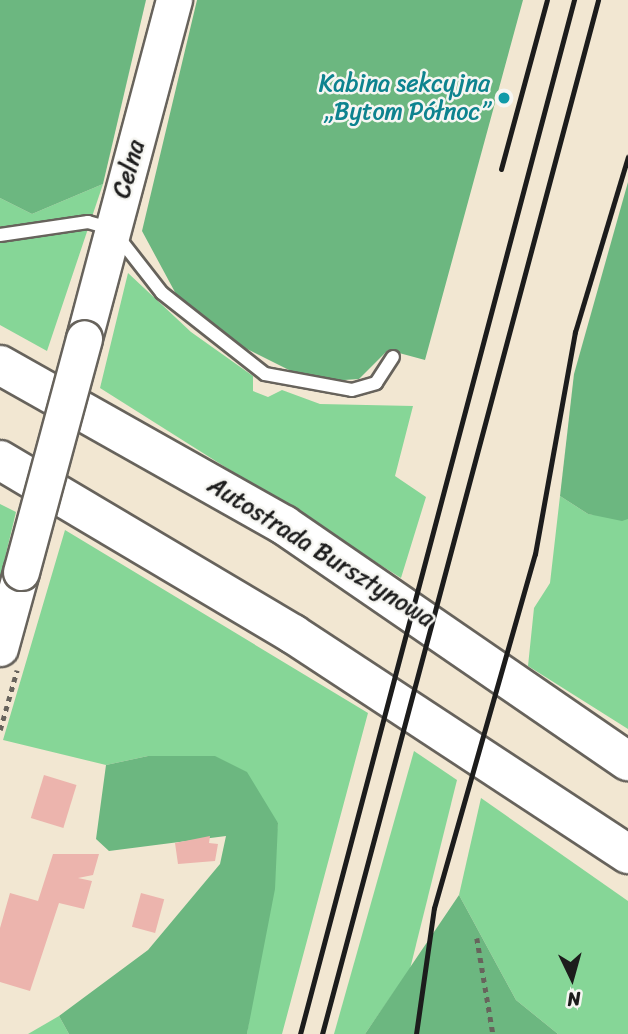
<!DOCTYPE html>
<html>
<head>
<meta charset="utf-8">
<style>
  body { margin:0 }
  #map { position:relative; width:628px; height:1034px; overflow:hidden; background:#f2e7d2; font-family:Sriracha,sans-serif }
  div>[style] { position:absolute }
  .green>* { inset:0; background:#86d697 }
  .forest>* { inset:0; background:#6cb780 }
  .building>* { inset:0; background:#ecb4ad; transform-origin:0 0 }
  .path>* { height:4.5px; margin-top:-2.25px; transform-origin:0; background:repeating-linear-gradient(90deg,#67635c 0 5px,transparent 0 10px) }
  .roads { filter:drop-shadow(2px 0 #67635c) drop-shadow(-2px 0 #67635c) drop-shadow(0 2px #67635c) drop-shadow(0 -2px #67635c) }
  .lane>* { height:12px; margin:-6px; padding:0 6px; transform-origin:6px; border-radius:6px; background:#fff }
  .secondary>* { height:35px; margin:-17.5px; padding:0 17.5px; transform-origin:17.5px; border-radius:17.5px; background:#fff }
  .highway>* { height:38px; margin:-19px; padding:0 19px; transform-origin:19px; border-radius:19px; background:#fff }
  .rail>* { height:5px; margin:-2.5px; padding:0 2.5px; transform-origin:2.5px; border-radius:2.5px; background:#1c1c1c }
  .bridges { filter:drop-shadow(2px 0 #67635c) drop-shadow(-2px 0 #67635c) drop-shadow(0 2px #67635c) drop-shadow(0 -2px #67635c) }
  .secondary-bridge>* { height:35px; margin:-17.5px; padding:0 17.5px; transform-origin:17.5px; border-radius:17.5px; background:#fff }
  .dots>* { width:19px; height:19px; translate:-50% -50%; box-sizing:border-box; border:4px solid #f6f6f2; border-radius:50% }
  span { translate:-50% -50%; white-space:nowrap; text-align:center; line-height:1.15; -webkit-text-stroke:5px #f6f6f2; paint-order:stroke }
  .culture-label { font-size:24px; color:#0d838f }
  .right { translate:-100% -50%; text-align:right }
  .street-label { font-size:24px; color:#1c1c1c }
  .north { position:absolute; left:537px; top:943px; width:70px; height:70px; -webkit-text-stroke:5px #f6f6f2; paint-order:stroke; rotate:175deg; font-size:19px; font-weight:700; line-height:28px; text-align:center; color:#1c1c1c }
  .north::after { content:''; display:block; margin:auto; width:24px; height:32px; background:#1c1c1c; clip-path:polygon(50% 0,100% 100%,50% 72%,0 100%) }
</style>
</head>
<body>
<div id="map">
  <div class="green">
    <div style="clip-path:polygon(103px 184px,47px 351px,0 325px,0 198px,32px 214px)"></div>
    <div style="clip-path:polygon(128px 273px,191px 332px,253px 376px,253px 391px,268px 397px,282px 390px,320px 404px,413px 406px,395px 476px,426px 497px,401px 578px,100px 388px)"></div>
    <div style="clip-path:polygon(560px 496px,588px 514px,628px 519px,628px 729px,528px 666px,534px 608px,550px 583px)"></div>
    <div style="clip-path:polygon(0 504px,16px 512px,0 579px)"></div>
    <div style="clip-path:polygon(65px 530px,368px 713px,282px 1034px,247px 1034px,278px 823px,148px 756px,106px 765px,3px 740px)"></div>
    <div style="clip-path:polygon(414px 751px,457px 780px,410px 969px,365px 1034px,334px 1034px)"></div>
    <div style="clip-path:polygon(481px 798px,628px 901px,628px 1034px,558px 1034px,516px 1000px,459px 895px)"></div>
    <div style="clip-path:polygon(59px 1016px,69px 1034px,28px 1034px)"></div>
  </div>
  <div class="forest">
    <div style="clip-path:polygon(0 0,146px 0,103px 184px,32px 214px,0 198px)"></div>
    <div style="clip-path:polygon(197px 0,523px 0,425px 360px,388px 350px,359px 379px,313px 382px,231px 341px,176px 294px,142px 231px)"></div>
    <div style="clip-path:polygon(628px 182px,628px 519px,622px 521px,588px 514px,560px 496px,574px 374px)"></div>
    <div style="clip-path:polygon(148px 756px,215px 756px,247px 772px,278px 823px,275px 889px,247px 1034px,69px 1034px,59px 1016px,148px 950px,220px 864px,226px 836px,109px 851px,96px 839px,106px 765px)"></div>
    <div style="clip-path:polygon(459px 895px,516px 1000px,558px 1034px,365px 1034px)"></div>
  </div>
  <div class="building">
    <div style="left:44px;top:775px;width:34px;height:45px;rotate:17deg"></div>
    <div style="clip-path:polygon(210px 836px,209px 843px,218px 844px,215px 861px,178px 864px,175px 843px)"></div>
    <div style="clip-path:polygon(53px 854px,99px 854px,93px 875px,78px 878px,92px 881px,84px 909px,59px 903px,30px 991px,0 982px,0 928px,10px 893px,38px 901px)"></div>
    <div style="left:141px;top:893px;width:24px;height:35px;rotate:15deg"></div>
  </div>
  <div class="path">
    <div style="left:0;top:730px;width:62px;rotate:-74.2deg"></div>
    <div style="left:477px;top:938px;width:97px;rotate:80.5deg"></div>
  </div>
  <div class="roads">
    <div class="lane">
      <div style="left:0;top:235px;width:89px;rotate:-8.4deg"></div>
      <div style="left:88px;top:222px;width:25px;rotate:16deg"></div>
      <div style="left:112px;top:229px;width:81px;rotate:52deg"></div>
      <div style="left:162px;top:293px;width:131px;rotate:38.2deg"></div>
      <div style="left:265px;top:374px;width:88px;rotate:10.4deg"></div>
      <div style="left:352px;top:390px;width:25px;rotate:-16deg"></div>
      <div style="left:376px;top:383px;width:31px;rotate:-57deg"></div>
    </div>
    <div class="secondary">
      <div style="left:84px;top:338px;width:350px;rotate:-75.1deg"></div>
      <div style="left:0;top:648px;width:79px;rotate:-74.6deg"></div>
    </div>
    <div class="highway">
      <div style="left:0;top:365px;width:326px;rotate:29.4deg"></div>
      <div style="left:284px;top:525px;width:417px;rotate:34.5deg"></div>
      <div style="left:0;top:460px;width:341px;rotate:30.7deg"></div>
      <div style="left:293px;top:634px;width:401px;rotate:33.3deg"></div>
    </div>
  </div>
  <div class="rail">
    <div style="left:501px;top:169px;width:175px;rotate:-74.8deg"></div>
    <div style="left:300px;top:1034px;width:1070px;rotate:-75.16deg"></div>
    <div style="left:322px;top:1034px;width:1070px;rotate:-75.05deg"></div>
    <div style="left:416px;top:1034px;width:127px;rotate:-81.9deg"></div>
    <div style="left:434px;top:908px;width:368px;rotate:-74.1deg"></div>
    <div style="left:535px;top:554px;width:226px;rotate:-79.8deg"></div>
    <div style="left:575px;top:332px;width:183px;rotate:-73.2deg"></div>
  </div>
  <div class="bridges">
    <div class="secondary-bridge">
      <div style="left:21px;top:572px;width:242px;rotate:-74.9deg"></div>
    </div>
  </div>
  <div class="dots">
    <div style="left:504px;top:98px;background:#0f9aa8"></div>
  </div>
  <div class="culture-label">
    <span class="right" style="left:490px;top:98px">Kabina sekcyjna<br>„Bytom Północ”</span>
  </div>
  <div class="street-label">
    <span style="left:129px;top:169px;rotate:-74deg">Celna</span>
    <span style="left:321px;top:552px;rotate:32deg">Autostrada Bursztynowa</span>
  </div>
  <div class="north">N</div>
</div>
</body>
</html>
